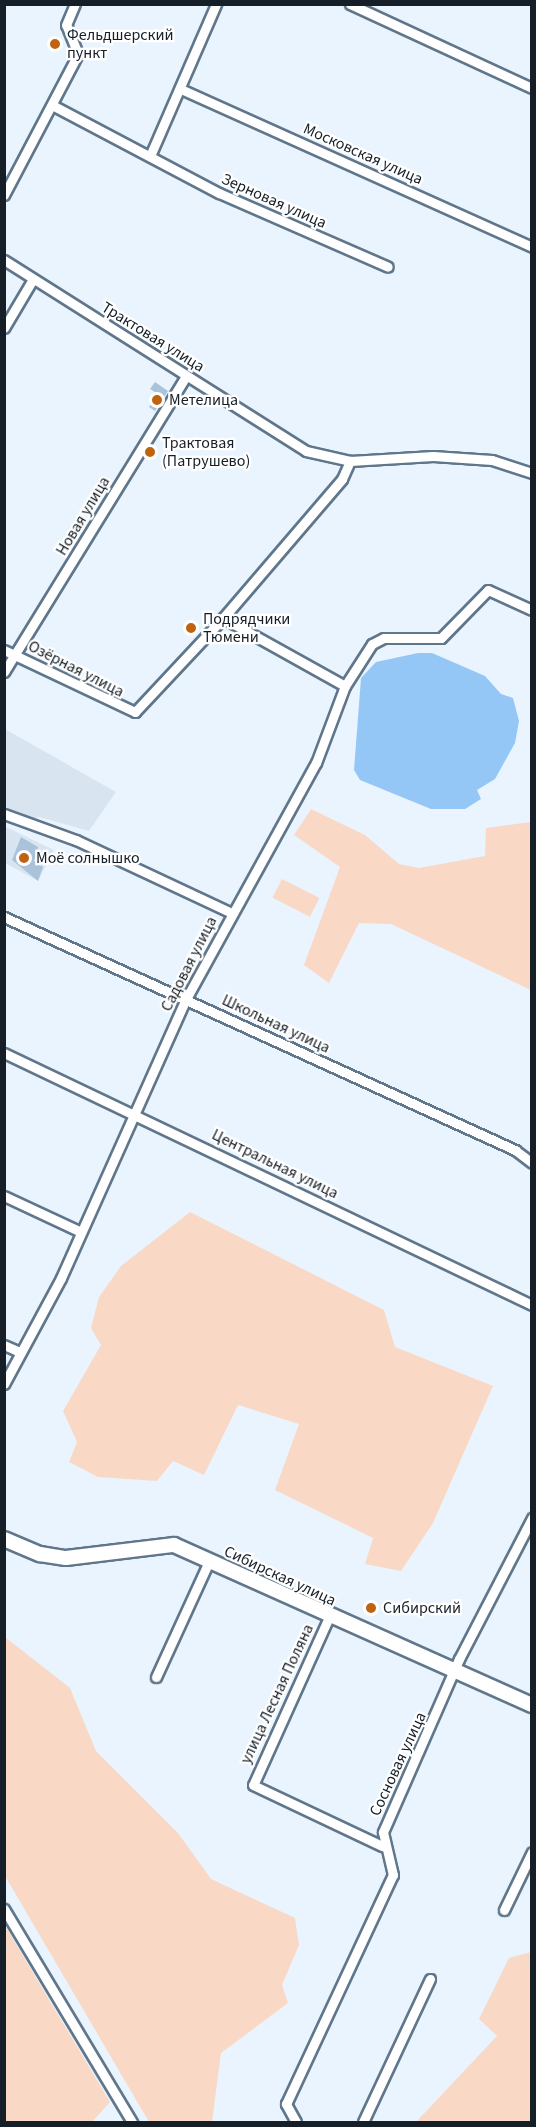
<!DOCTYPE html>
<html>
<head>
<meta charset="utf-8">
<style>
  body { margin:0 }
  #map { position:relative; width:536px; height:2127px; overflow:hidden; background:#eaf4fe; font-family:"Source Sans 3",sans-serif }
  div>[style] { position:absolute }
  .built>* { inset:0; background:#d8e5f1 }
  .green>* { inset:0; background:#f9d9c5; transform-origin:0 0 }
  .water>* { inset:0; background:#94c7f5 }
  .building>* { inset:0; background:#aac3da }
  .roads { filter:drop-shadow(2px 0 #5f768b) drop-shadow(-2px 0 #5f768b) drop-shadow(0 2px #5f768b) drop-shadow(0 -2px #5f768b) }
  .street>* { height:9px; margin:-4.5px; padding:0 4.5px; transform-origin:4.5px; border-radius:4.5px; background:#fff }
  .secondary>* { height:14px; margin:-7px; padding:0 7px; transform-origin:7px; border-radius:7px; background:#fff }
  .dots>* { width:16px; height:16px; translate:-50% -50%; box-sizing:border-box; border:3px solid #fff; border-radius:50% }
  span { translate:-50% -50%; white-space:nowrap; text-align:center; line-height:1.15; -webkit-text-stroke:4.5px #fff; paint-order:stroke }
  .poi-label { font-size:16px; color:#161f28 }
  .left { translate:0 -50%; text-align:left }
  .street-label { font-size:16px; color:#161f28 }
  .frame { position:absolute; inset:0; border:6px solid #161f28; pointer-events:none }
</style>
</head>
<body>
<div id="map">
  <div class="built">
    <div style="clip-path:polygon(5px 729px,116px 792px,89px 831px,39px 817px,27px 821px,5px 808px)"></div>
    <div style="clip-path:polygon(4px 826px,54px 850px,38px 881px,5px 863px)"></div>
  </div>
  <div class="green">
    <div style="clip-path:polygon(311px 809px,365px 835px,399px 864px,419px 868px,485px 856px,486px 828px,531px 822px,531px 990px,391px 924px,359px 923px,329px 983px,304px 965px,340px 867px,294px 835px)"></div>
    <div style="left:282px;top:879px;width:42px;height:21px;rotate:27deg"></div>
    <div style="clip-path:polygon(190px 1212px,384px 1310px,395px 1347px,493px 1386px,433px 1523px,401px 1571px,365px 1564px,373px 1538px,275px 1490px,299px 1424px,238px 1405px,204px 1475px,173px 1461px,157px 1481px,98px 1477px,69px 1462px,77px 1442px,63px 1411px,101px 1345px,91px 1328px,99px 1297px,121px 1266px)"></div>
    <div style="clip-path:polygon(5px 1637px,70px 1688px,96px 1751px,178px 1833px,211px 1879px,295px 1918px,299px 1945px,282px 1985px,288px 2003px,221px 2053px,212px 2122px,149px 2122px,5px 1876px)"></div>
    <div style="clip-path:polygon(4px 1924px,110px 2102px,92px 2122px,5px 2122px)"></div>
    <div style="clip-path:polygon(531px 1952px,531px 2122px,416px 2122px,497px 2036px,479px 2019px,509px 1958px)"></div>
  </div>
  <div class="water">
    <div style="clip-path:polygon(418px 653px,432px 653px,485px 676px,501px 694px,513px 698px,519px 721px,515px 743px,495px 779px,477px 790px,481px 799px,465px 809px,431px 809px,360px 780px,354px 770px,361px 678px,376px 662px)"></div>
  </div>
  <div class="building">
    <div style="clip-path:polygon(155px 382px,168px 391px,155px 411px,149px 407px,158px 394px,150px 389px)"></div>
    <div style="clip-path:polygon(21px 837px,38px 847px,34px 861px,43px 867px,38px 881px,12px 860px)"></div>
  </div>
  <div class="roads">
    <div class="street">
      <div style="left:350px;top:4px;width:200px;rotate:24.8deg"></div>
      <div style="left:183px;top:90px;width:383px;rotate:24.2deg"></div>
      <div style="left:52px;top:105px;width:189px;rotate:27.8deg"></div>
      <div style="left:219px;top:193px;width:184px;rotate:23.6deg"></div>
      <div style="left:150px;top:156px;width:166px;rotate:-66.5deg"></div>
      <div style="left:4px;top:195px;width:159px;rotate:-62.3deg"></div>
      <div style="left:78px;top:54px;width:31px;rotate:-112deg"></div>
      <div style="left:66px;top:25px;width:23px;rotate:-67deg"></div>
      <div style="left:4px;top:260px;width:357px;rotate:32.3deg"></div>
      <div style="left:306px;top:451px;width:45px;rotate:12.8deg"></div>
      <div style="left:350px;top:461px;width:83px;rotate:-3.4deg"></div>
      <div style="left:433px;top:456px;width:59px;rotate:3.9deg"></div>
      <div style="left:492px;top:460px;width:42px;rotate:18deg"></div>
      <div style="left:4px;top:328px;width:57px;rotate:-59.4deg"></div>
      <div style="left:4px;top:650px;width:145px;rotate:25.3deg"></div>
      <div style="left:135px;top:712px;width:129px;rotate:-46.9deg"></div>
      <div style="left:223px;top:618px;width:183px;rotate:-49.4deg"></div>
      <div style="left:342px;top:479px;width:20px;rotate:-66deg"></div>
      <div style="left:4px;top:672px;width:347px;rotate:-58.4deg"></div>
      <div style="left:345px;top:686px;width:50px;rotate:-57.3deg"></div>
      <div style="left:372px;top:644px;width:13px;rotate:-27deg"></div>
      <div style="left:384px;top:638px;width:57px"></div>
      <div style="left:441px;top:638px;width:67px;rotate:-45.6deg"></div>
      <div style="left:488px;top:590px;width:48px;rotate:24.4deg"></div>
      <div style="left:4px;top:814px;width:77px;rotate:19.9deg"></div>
      <div style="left:76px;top:840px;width:172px;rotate:25.1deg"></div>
      <div style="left:4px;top:917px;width:562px;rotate:24.51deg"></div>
      <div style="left:515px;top:1150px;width:21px;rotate:37deg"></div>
      <div style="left:4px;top:1053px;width:585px;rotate:25.51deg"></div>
      <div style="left:4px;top:1196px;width:83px;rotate:25deg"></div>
      <div style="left:4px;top:1345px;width:17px;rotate:24deg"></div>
      <div style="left:4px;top:1384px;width:120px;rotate:-61.7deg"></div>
      <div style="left:61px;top:1278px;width:306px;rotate:-65.9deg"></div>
      <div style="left:186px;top:999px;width:269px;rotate:-61.2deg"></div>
      <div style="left:316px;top:763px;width:82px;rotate:-69.4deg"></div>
      <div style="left:345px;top:686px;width:140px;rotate:-150.9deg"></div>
      <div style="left:329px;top:1617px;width:184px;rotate:114.3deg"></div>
      <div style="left:253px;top:1785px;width:143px;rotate:25.3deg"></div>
      <div style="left:156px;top:1677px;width:128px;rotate:-65.4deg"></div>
      <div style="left:4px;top:1909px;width:249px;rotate:59deg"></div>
      <div style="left:504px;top:1910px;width:64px;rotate:-64.2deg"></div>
      <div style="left:296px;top:2122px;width:21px;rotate:-119deg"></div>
      <div style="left:286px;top:2104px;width:253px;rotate:-65deg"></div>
      <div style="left:393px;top:1875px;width:44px;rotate:-103.1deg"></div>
      <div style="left:383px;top:1832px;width:189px;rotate:-66.3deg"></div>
      <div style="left:459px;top:1659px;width:159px;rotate:-62.6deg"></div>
      <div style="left:363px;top:2122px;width:158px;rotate:-64.9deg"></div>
    </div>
    <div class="secondary">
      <div style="left:4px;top:1539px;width:39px;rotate:23deg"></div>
      <div style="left:40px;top:1554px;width:26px;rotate:9deg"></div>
      <div style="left:66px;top:1558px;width:109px;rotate:-6.9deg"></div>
      <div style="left:174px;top:1545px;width:392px;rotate:24.1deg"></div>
    </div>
  </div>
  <div class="dots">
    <div style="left:55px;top:44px;background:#c06311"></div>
    <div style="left:157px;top:400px;background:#c06311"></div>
    <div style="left:150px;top:452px;background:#c06311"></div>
    <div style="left:191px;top:628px;background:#c06311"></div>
    <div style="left:24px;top:858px;background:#c06311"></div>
    <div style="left:371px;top:1608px;background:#c06311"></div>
  </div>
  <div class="poi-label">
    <span class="left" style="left:67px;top:44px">Фельдшерский<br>пункт</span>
    <span class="left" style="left:169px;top:400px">Метелица</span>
    <span class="left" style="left:162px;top:452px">Трактовая<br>(Патрушево)</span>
    <span class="left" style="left:203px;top:628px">Подрядчики<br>Тюмени</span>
    <span class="left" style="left:36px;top:858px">Моё солнышко</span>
    <span class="left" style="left:383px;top:1608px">Сибирский</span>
  </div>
  <div class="street-label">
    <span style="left:363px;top:154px;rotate:24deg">Московская улица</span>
    <span style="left:274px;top:201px;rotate:24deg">Зерновая улица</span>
    <span style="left:153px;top:337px;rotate:32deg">Трактовая улица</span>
    <span style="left:83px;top:516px;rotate:-59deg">Новая улица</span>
    <span style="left:76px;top:669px;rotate:27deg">Озёрная улица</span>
    <span style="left:189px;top:964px;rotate:-63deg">Садовая улица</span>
    <span style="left:276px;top:1024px;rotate:25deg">Школьная улица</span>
    <span style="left:275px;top:1164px;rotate:26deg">Центральная улица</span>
    <span style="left:280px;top:1576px;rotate:25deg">Сибирская улица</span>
    <span style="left:277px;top:1694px;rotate:-65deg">улица Лесная Поляна</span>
    <span style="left:398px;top:1764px;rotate:-65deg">Сосновая улица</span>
  </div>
  <div class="frame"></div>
</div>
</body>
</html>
